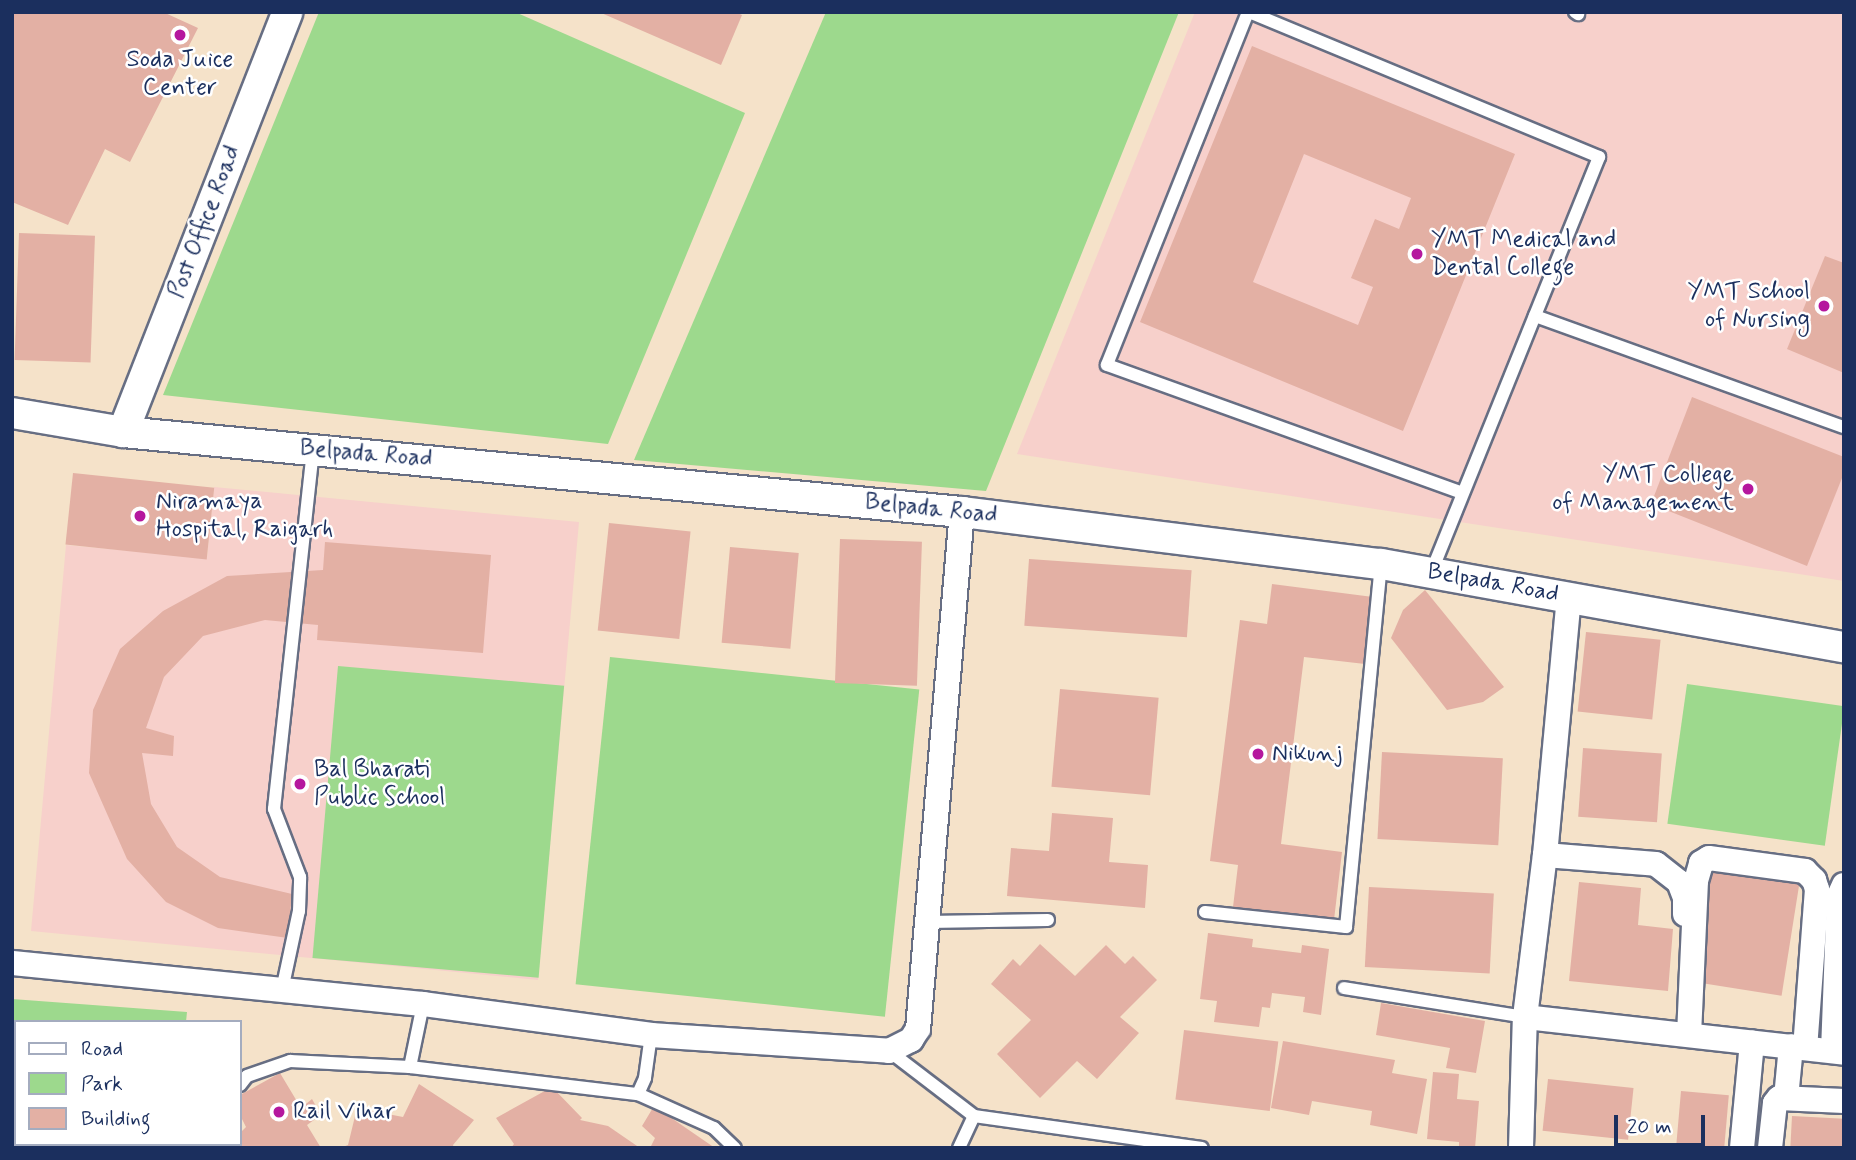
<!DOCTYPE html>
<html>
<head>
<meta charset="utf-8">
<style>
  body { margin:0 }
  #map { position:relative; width:1856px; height:1160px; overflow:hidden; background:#f5e2c9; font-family:Mynerve,sans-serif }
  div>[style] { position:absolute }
  .built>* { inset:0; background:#f7d0cb }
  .green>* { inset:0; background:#9dd98d; transform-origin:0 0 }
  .building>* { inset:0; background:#e3b0a4; transform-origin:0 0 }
  .roads { filter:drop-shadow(2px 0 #676e83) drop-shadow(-2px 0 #676e83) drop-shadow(0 2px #676e83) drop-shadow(0 -2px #676e83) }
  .service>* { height:12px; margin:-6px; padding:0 6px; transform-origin:6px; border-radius:6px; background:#fff }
  .minor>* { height:24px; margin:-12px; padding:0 12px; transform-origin:12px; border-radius:12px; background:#fff }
  .tertiary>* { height:30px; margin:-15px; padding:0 15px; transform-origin:15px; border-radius:15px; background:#fff }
  .dots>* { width:19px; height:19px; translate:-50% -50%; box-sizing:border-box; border:4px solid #fff; border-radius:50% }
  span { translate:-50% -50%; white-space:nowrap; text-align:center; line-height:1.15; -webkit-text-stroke:5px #fff; paint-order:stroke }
  .poi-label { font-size:24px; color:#1b2f5e }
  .left { translate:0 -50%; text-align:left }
  .right { translate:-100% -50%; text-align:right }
  .street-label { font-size:24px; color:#1b2f5e }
  .frame { position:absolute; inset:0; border:14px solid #1b2f5e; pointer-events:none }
  .legend { position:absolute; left:14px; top:1020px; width:228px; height:126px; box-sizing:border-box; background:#fff; border:2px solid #a4acbf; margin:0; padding:9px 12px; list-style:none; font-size:21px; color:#1b2f5e }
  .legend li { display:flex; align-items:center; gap:14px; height:35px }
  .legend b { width:35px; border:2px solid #a4acbf }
  .scale { position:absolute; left:1614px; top:1115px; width:91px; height:32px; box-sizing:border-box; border:4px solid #1b2f5e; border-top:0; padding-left:9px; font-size:21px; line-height:24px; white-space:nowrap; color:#1b2f5e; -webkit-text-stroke:5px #fff; paint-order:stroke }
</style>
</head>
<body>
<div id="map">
  <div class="built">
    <div style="clip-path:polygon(1195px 12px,1844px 12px,1844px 581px,1017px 454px)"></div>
    <div style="clip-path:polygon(214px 487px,579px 522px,538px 980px,31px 931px,66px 545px,207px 558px)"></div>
  </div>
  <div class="green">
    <div style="clip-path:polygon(319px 12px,515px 12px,745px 113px,608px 444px,163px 395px)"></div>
    <div style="clip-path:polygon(826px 12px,1179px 12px,986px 491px,634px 460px)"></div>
    <div style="left:610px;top:657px;width:311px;height:329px;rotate:6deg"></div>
    <div style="left:338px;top:666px;width:227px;height:293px;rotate:5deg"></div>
    <div style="left:1687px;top:684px;width:159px;height:141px;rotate:8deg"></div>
    <div style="clip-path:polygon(12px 999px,187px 1012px,186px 1022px,16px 1022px,16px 1144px,177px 1144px,177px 1148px,12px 1148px)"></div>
  </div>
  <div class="building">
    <div style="clip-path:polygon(12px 12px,163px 12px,198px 28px,130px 162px,105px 149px,68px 225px,12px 202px)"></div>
    <div style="clip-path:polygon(599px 12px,735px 12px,742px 15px,721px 65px)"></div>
    <div style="clip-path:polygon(evenodd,1252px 46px,1515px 154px,1403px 431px,1140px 322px,1252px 46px,1304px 154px,1411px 198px,1399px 229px,1375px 219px,1351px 278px,1373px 287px,1358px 325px,1253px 282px,1304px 154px)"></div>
    <div style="left:19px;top:233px;width:76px;height:127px;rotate:2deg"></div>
    <div style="clip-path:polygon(1825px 256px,1844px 263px,1844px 373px,1787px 349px)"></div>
    <div style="clip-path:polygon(1692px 397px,1844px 457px,1844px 473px,1807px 566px,1651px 504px)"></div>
    <div style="left:73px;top:473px;width:142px;height:72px;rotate:6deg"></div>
    <div style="left:609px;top:523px;width:82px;height:108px;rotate:6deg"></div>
    <div style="left:840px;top:539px;width:82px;height:144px;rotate:2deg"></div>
    <div style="clip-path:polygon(325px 542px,491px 555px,483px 653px,317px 640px,318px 625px,265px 620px,203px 636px,164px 677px,146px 728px,174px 736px,173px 756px,142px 753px,151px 804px,177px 847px,220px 877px,292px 894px,288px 938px,218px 928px,166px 902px,127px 859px,89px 773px,93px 710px,120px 649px,163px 611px,227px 576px,323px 570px)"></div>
    <div style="left:730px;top:547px;width:69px;height:96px;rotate:5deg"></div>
    <div style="left:1029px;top:559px;width:163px;height:67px;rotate:4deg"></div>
    <div style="clip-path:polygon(1272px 584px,1373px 597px,1365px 664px,1304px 657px,1281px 844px,1342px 852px,1334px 920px,1233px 907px,1238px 865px,1210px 861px,1240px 620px,1267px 624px)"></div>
    <div style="clip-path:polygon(1425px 590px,1504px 687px,1483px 702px,1447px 710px,1391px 638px,1403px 610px)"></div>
    <div style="left:1586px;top:632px;width:75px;height:80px;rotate:6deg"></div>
    <div style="left:1060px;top:689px;width:99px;height:98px;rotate:5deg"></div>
    <div style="left:1583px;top:748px;width:79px;height:69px;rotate:4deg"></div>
    <div style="left:1382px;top:752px;width:121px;height:87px;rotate:3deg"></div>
    <div style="clip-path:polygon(1052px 813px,1113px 818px,1109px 862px,1148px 865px,1145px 908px,1007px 896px,1011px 848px,1049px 851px)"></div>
    <div style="left:1710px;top:866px;width:91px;height:117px;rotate:9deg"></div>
    <div style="clip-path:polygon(1579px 882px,1641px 888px,1638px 925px,1673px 929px,1668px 991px,1569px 981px)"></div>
    <div style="left:1369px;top:887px;width:125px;height:80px;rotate:3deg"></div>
    <div style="clip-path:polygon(1208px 933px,1253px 939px,1252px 947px,1301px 953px,1302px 945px,1329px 949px,1321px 1015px,1303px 1012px,1305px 997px,1272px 993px,1270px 1008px,1262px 1007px,1259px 1027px,1214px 1022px,1217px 1001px,1200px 999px)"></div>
    <div style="clip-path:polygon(1040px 944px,1075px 976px,1106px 945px,1125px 964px,1133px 956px,1157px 980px,1120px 1017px,1139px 1033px,1097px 1079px,1077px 1061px,1040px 1098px,997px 1054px,1031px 1020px,991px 984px,1013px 959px,1020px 966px)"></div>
    <div style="clip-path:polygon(1381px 1003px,1485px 1021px,1476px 1073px,1446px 1068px,1450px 1048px,1376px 1035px)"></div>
    <div style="left:1184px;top:1030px;width:95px;height:70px;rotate:7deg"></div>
    <div style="clip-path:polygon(1283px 1041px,1395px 1060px,1392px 1073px,1427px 1079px,1417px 1134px,1370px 1125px,1372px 1111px,1312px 1101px,1309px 1115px,1271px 1108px)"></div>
    <div style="clip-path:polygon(1433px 1072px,1459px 1074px,1457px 1099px,1479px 1101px,1475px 1148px,1459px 1148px,1459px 1142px,1427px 1139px)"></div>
    <div style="clip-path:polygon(280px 1073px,301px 1108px,312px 1099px,321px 1115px,307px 1125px,321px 1148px,230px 1148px,228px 1144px,240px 1144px,240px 1133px,246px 1127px,240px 1115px,240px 1095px)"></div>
    <div style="left:1548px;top:1079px;width:86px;height:52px;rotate:6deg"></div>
    <div style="clip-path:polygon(419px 1084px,474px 1120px,453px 1145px,454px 1148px,340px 1148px,348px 1145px,357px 1108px,403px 1117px)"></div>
    <div style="clip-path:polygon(552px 1087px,582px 1118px,580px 1120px,608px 1126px,640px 1148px,511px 1148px,514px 1144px,496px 1118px)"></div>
    <div style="left:1681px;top:1091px;width:48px;height:57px;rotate:5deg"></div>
    <div style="clip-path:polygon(654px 1106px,715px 1148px,650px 1148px,655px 1138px,642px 1126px)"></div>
    <div style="left:1792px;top:1116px;width:52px;height:32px;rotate:3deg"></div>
  </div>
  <div class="roads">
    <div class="service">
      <div style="left:1248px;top:12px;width:380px;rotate:111.8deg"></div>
      <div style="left:1107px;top:365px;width:377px;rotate:19.8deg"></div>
      <div style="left:1249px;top:12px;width:379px;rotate:22.5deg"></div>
      <div style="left:1599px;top:157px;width:448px;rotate:112deg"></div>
      <div style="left:1575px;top:12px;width:4px;rotate:34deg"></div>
      <div style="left:1535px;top:316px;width:328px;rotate:19.8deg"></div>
      <div style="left:1205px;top:912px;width:142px;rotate:6.1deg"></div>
      <div style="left:1346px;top:927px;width:365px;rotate:-84.5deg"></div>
      <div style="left:928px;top:922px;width:120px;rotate:-1deg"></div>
      <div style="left:1344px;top:988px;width:183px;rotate:9.1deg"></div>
      <div style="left:282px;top:990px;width:81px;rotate:-77.9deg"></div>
      <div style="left:299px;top:911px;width:34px;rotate:-88deg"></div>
      <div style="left:300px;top:877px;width:73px;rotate:-110.9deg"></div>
      <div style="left:274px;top:809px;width:361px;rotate:-83.8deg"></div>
      <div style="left:889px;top:1051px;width:107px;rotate:37.4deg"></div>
      <div style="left:974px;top:1116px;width:230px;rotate:8deg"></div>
      <div style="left:410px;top:1067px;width:64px;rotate:-78.3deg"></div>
      <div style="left:240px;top:1085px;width:11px;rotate:-52deg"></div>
      <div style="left:247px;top:1076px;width:46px;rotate:-19.2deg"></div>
      <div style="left:290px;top:1061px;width:120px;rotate:2.9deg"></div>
      <div style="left:410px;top:1067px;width:230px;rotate:6.8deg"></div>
      <div style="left:638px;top:1094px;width:83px;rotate:24.1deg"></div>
      <div style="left:714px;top:1128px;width:29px;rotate:44deg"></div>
      <div style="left:638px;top:1094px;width:17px;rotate:-66deg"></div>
      <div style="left:645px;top:1078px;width:43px;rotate:-82.1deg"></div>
      <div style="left:215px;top:1148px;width:4px;rotate:-90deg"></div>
      <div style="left:959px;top:1148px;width:35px;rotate:-65deg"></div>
    </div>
    <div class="minor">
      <div style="left:1545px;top:855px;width:111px;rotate:4.6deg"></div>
      <div style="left:1656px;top:864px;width:29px;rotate:38deg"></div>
      <div style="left:1679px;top:882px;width:17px;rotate:69deg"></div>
      <div style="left:1685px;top:898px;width:16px;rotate:90deg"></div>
      <div style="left:12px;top:963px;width:413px;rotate:5.7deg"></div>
      <div style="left:423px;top:1004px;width:230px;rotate:7.7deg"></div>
      <div style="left:651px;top:1035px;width:239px;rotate:3.8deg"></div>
      <div style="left:889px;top:1051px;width:25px;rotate:-27deg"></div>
      <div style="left:911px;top:1040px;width:13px;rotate:-58deg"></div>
      <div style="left:918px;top:1029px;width:519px;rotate:-85.14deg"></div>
      <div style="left:1525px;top:1017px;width:321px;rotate:6.4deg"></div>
      <div style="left:1689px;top:1035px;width:154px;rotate:-87.4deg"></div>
      <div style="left:1696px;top:881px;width:19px;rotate:-74deg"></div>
      <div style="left:1701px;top:863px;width:9px;rotate:-32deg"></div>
      <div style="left:1709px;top:858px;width:97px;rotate:7.7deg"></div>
      <div style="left:1805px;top:871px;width:13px;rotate:45deg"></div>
      <div style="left:1814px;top:880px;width:9px;rotate:72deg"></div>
      <div style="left:1817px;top:889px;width:159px;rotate:94.3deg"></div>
      <div style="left:1833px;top:1051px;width:155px;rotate:-87.8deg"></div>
      <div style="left:1839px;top:896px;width:12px;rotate:-66deg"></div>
      <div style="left:1786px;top:1098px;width:52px;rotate:-84.5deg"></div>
      <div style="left:1521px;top:1148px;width:131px;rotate:-88.3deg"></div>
      <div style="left:1525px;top:1017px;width:163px;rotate:-83deg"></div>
      <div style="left:1545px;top:855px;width:259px;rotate:-84.7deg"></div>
      <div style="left:1742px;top:1148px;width:106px;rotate:-84.6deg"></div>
      <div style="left:1770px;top:1148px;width:45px;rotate:-83.7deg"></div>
      <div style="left:1775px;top:1103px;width:6px;rotate:-51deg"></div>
      <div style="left:1779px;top:1098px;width:65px;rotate:2.6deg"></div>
    </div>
    <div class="tertiary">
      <div style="left:12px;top:413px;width:113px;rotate:9.7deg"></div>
      <div style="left:123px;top:432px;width:843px;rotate:5.45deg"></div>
      <div style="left:962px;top:512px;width:422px;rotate:7.1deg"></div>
      <div style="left:1381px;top:564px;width:470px;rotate:10.2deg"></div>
      <div style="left:123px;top:432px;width:451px;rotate:-68.6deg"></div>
    </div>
  </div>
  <div class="dots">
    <div style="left:180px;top:35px;background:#b5179e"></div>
    <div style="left:1417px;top:254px;background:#b5179e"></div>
    <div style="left:1824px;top:306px;background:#b5179e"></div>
    <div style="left:1748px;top:489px;background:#b5179e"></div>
    <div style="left:140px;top:516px;background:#b5179e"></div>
    <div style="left:1258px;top:754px;background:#b5179e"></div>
    <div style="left:300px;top:784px;background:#b5179e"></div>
    <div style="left:279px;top:1112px;background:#b5179e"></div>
  </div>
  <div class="poi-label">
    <span style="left:180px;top:74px">Soda Juice<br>Center</span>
    <span class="left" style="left:1431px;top:254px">YMT Medical and<br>Dental College</span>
    <span class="right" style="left:1810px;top:306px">YMT School<br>of Nursing</span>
    <span class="right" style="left:1734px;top:489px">YMT College<br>of Management</span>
    <span class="left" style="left:156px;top:516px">Niramaya<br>Hospital, Raigarh</span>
    <span class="left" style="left:1272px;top:754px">Nikunj</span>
    <span class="left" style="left:314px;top:784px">Bal Bharati<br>Public School</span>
    <span class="left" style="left:293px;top:1112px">Rail Vihar</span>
  </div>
  <div class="street-label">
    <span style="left:205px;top:222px;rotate:-69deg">Post Office Road</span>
    <span style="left:366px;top:454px;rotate:5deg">Belpada Road</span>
    <span style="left:931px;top:509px;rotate:6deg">Belpada Road</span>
    <span style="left:1493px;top:583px;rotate:10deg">Belpada Road</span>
  </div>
  <div class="frame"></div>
  <ul class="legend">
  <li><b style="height:9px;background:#fff"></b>Road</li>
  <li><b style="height:19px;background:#9dd98d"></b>Park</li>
  <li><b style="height:19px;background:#e3b0a4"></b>Building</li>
  </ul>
  <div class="scale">20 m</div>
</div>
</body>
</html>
